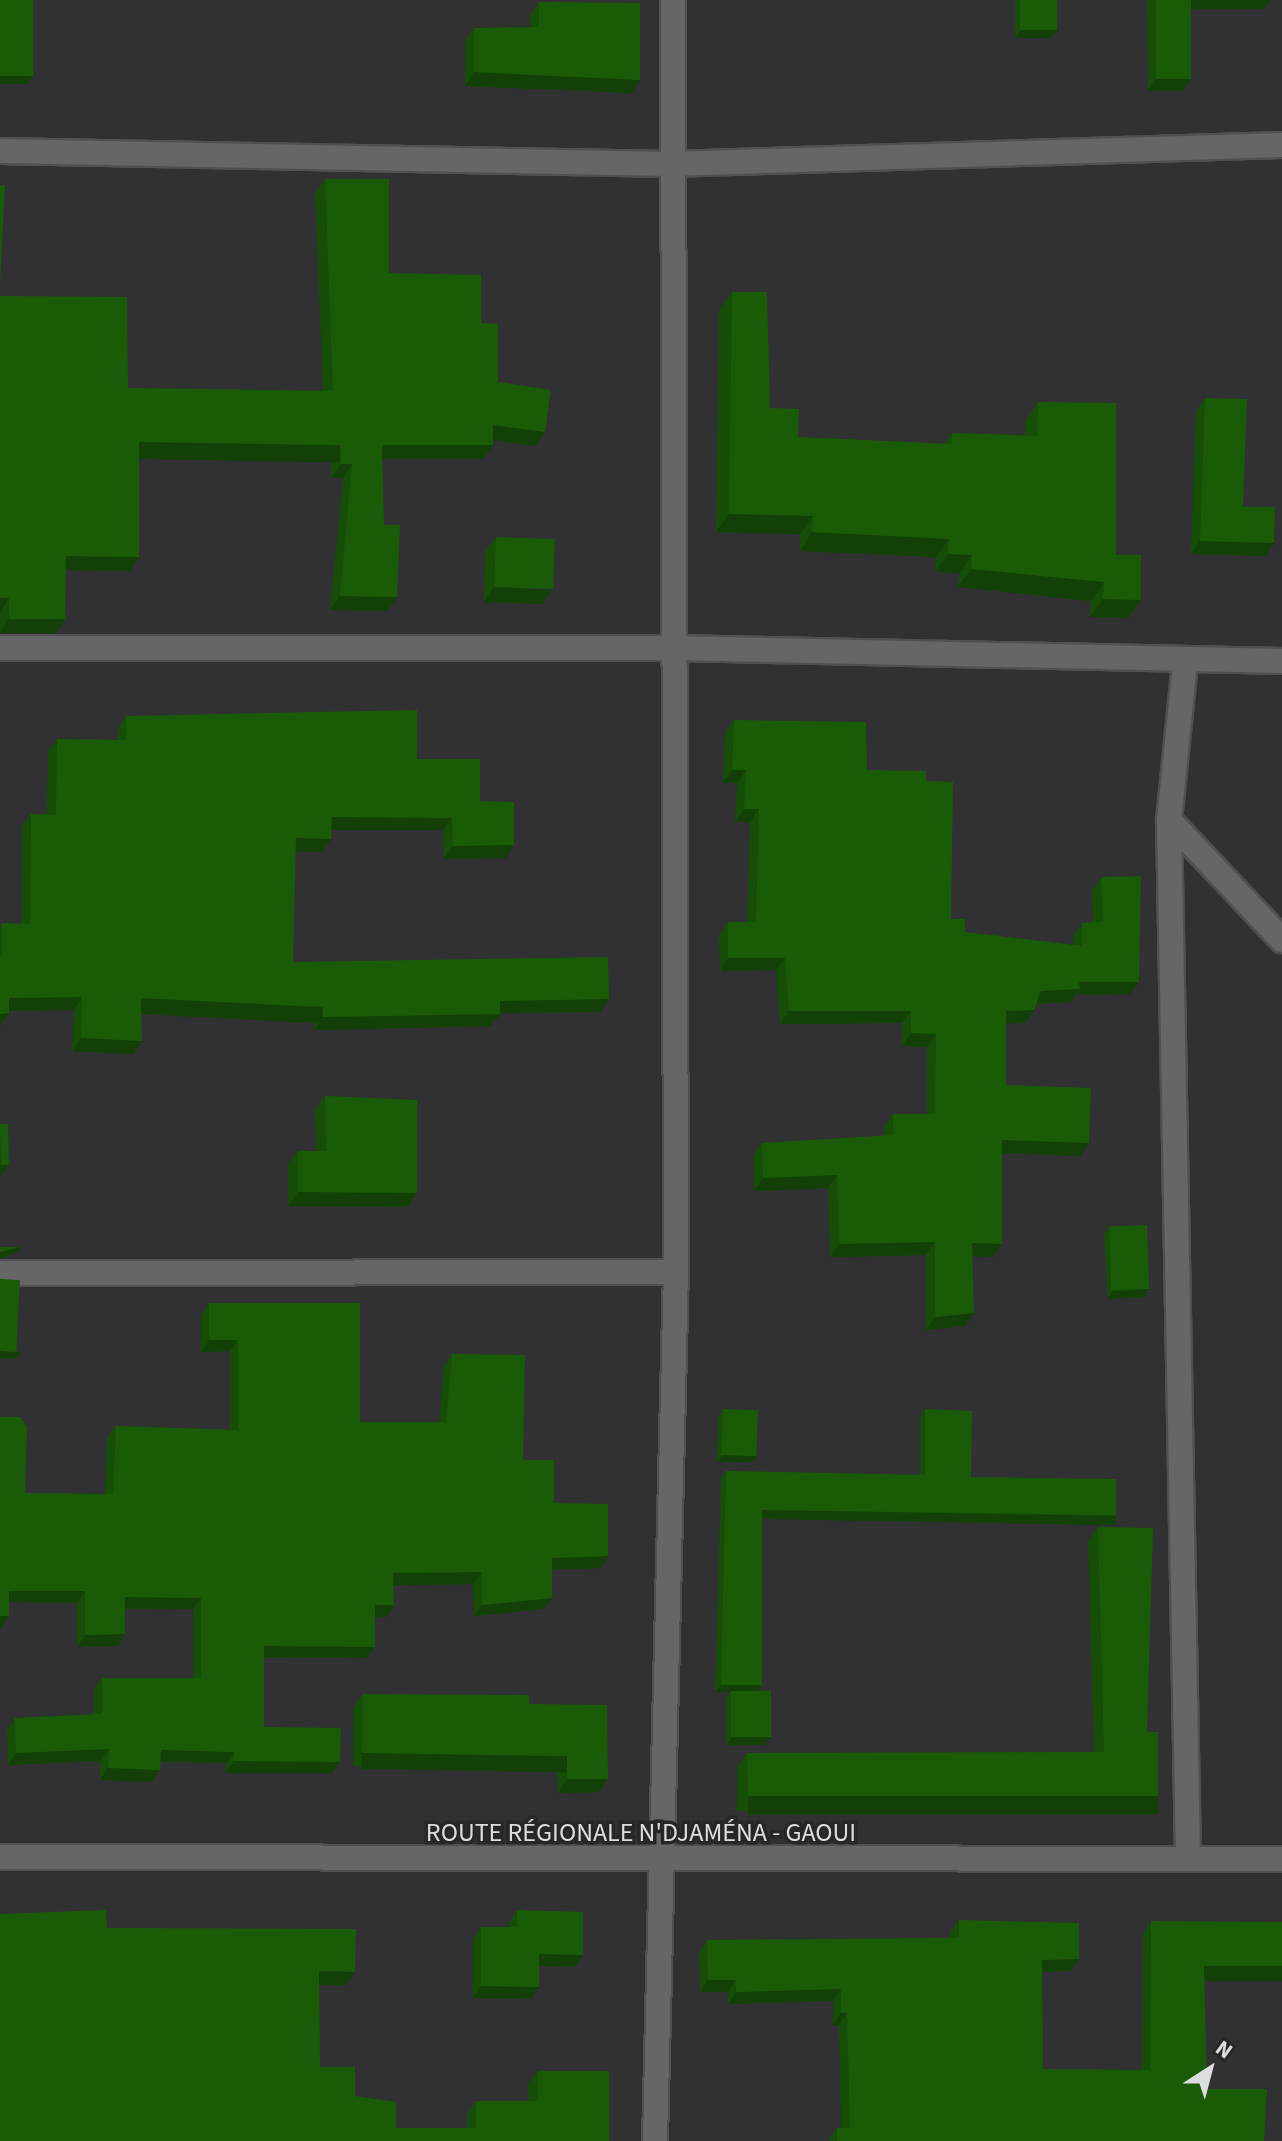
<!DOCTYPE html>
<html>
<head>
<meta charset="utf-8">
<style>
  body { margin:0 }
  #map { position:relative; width:1282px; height:2141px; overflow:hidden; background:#313134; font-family:"Source Sans 3",sans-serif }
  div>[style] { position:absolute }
  .roads { filter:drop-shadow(2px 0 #505053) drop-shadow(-2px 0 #505053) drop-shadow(0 2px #505053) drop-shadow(0 -2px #505053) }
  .minor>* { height:24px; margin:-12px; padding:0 12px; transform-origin:12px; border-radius:12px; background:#666669 }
  .wall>* { inset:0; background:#164e07 }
  .shaded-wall>* { inset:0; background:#124006; transform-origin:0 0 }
  .building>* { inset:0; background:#1a5b08; transform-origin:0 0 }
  span { translate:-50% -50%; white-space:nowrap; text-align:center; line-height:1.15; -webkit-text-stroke:7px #27272a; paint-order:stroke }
  .street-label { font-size:26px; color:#dcdddf }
  .north { position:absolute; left:1170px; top:2029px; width:80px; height:80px; -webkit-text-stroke:6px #27272a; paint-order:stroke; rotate:36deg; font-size:22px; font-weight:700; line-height:32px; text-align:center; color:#dcdddf }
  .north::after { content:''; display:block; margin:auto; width:28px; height:36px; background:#dcdddf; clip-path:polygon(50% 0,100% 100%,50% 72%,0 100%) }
</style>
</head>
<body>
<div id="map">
  <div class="roads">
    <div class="minor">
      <div style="left:0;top:151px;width:670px;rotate:1.11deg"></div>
      <div style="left:670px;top:164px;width:612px;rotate:-1.78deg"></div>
      <div style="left:0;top:648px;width:677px"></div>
      <div style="left:677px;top:648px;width:605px;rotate:1.23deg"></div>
      <div style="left:1185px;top:663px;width:158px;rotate:95.8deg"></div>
      <div style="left:1169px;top:820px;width:1039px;rotate:88.95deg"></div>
      <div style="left:1169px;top:820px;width:165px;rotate:46.7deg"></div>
      <div style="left:0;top:1273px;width:676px;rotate:-0.08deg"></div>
      <div style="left:0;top:1857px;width:1282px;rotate:0.09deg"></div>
      <div style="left:655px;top:2141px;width:869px;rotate:-88.62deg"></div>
      <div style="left:676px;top:1272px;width:1272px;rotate:-90.14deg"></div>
    </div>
  </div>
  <div class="wall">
    <div style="clip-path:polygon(1015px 0,1057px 0,1057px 30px,1051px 38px,1015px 38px)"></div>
    <div style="clip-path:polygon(1147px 0,1270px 0,1264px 9px,1191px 9px,1183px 91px,1148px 91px)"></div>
    <div style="clip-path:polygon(539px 2px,640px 80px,631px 93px,465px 86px,465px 41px,474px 28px,530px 27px,530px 15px)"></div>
    <div style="clip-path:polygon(325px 179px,389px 273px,481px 323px,498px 382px,545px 432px,535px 446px,493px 440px,493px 445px,483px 459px,382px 459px,384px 525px,397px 597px,387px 611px,330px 610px,343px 478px,331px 478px,331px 459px,139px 456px,139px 557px,129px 571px,65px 570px,65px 619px,56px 633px,0 633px,0 296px,128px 388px,323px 391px,315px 193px)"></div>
    <div style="clip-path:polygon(732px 292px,770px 408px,798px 437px,944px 444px,952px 433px,1025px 435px,1025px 421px,1038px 402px,1116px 555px,1141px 600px,1128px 618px,1090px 617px,1091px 601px,958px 587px,960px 573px,935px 572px,936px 557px,800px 551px,800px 534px,716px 532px,719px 310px)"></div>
    <div style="clip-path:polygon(1205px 398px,1243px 507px,1265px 556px,1191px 554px,1196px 411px)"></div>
    <div style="clip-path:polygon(496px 537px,542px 604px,484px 602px,485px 551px)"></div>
    <div style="clip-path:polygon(126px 716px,417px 759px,480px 801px,514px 845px,506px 858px,444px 859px,443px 830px,331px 830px,322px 852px,295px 851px,293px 962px,609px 999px,600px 1012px,500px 1013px,491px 1026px,314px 1030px,314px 1020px,141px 1011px,133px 1054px,72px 1051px,74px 1010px,9px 1011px,9px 1013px,0 1026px,0 926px,2px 923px,22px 924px,22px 826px,31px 814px,47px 814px,48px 752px,57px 739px,118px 740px,118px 728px)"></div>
    <div style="clip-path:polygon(734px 720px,867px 770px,926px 781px,951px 919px,965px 932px,1073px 945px,1073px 935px,1082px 923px,1093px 922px,1092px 890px,1101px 877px,1130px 994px,1075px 995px,1071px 1002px,1037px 1004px,1025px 1023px,1006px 1023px,1006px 1085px,1089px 1143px,1080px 1156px,1002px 1153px,993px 1257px,972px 1256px,974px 1313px,965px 1326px,926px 1330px,926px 1255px,830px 1257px,828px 1188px,754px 1191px,753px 1155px,762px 1143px,884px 1136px,884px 1127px,893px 1114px,927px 1114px,927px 1047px,902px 1046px,902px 1023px,780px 1024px,776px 970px,720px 971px,719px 935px,728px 922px,747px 922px,750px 822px,735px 822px,737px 783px,723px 783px,725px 732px)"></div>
    <div style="clip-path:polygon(325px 1096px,408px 1207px,288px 1206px,288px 1164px,298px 1151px,316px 1151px,315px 1110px)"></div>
    <div style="clip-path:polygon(1109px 1226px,1144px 1297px,1108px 1299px,1104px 1234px)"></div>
    <div style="clip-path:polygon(209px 1303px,360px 1422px,439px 1422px,444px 1366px,452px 1354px,523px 1460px,554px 1503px,608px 1556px,600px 1568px,552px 1569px,552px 1598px,544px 1609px,474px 1616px,473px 1584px,393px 1585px,394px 1605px,386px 1617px,375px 1617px,375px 1647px,366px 1658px,264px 1658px,264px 1727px,332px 1773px,225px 1773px,226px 1763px,161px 1762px,152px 1782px,100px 1780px,100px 1761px,8px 1765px,7px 1730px,15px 1718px,94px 1714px,94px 1690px,102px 1678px,193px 1678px,193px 1609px,125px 1609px,125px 1634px,117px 1646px,77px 1647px,77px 1603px,9px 1602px,0 1628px,25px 1493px,105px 1494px,107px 1437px,116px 1426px,230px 1430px,230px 1351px,201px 1352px,201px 1315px)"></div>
    <div style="clip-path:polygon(723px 1409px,758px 1455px,752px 1462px,717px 1462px,718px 1417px)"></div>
    <div style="clip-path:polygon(925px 1409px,971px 1477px,1116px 1515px,1111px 1522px,762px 1517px,762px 1685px,758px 1691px,765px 1745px,726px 1745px,726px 1698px,730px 1692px,715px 1692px,721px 1478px,726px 1471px,920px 1475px,920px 1417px)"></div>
    <div style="clip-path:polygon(1098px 1527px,1147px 1732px,1158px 1796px,1148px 1811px,737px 1811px,737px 1767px,747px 1753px,1094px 1752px,1088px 1541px)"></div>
    <div style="clip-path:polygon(363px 1694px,529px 1704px,599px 1792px,558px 1793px,557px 1769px,353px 1766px,353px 1707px)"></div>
    <div style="clip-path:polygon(517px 1910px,574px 1967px,539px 1966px,539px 1987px,531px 1999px,473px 1998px,473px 1939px,481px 1927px,509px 1927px,509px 1922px)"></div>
    <div style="clip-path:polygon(959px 1920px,1071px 1971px,1042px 1972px,1043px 2069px,1142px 2070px,1143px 1934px,1151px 1921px,1204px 1978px,1207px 2089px,1264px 2141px,828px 2141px,837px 2128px,841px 2128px,839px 2025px,833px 2025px,833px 2001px,728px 2004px,728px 1992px,700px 1992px,699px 1952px,707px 1940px,950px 1938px,950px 1932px)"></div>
    <div style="clip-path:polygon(107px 1928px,346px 1985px,319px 1985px,320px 2067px,396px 2128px,467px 2128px,467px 2114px,476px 2101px,528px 2101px,528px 2084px,538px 2071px,609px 2141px,0 2141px)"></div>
  </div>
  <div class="shaded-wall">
    <div style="clip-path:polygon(1189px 0,1270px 0,1264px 9px,1182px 9px)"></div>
    <div style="clip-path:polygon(1021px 30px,1057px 30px,1051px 38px,1015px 38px)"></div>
    <div style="clip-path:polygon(474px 72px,640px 80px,631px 93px,465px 86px)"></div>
    <div style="clip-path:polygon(0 76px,33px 76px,28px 84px,0 84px)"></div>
    <div style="clip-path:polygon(1156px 79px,1191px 79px,1183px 91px,1148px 91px)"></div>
    <div style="clip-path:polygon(493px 425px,545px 432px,535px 446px,483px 439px)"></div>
    <div style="left:139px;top:442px;width:201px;height:17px;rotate:1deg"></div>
    <div style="clip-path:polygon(382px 445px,493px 445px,483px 459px,372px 459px)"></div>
    <div style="clip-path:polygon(341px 464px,352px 464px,343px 478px,331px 478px)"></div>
    <div style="clip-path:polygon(729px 514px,813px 516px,800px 534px,716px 532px)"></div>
    <div style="clip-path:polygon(812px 532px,949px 539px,936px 557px,800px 551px)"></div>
    <div style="clip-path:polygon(1200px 541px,1274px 543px,1265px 556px,1191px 554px)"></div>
    <div style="clip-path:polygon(948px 554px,972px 555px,960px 573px,935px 572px)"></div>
    <div style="clip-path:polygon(66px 556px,139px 557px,129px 571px,56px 570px)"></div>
    <div style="clip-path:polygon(971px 569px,1104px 582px,1091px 601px,958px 587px)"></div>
    <div style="clip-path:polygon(494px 587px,552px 590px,542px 604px,484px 602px)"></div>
    <div style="clip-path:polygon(340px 596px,397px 597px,387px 611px,330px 610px)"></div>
    <div style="clip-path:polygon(0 598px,9px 598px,0 612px)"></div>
    <div style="clip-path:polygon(1103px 599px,1141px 600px,1128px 618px,1090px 617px)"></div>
    <div style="clip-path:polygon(9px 619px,65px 619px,56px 633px,0 633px)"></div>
    <div style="clip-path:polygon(732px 770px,746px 770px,737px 783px,723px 783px)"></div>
    <div style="clip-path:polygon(744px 809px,759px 809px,750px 822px,735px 822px)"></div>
    <div style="clip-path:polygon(332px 817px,452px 818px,443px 830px,323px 830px)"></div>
    <div style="clip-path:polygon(296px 838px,331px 839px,322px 852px,287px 851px)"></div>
    <div style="clip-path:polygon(514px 845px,506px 858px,444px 859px,453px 846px)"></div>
    <div style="clip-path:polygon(728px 958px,785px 958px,776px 970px,720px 971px)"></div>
    <div style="clip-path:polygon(1079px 982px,1139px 982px,1130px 994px,1075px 995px,1071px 1002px,1032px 1004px,1041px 991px)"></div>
    <div style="clip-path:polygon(82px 997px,74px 1010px,0 1011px,9px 998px)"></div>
    <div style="left:141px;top:998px;width:182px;height:16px;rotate:3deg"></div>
    <div style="clip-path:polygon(609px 999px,600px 1012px,492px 1013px,500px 1001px)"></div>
    <div style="clip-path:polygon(1034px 1010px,1025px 1023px,997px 1024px,1006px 1011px)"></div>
    <div style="clip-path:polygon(789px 1011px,911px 1011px,902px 1023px,780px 1024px)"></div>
    <div style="clip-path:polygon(9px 1013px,0 1026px,0 1014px)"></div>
    <div style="clip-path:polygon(500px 1014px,491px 1026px,314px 1030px,323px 1017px)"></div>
    <div style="clip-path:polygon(911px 1033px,936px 1034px,927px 1047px,902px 1046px)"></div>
    <div style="clip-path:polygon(81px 1038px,142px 1041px,133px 1054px,72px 1051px)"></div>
    <div style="clip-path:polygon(1002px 1140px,1089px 1143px,1080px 1156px,993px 1153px)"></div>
    <div style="clip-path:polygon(0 1165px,9px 1165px,0 1177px)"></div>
    <div style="clip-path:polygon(837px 1175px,828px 1188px,754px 1191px,763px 1178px)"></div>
    <div style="clip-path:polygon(298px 1192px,417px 1193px,408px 1207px,288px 1206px)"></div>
    <div style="clip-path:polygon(935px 1242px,926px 1255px,830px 1257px,839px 1244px)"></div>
    <div style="clip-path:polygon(972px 1243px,1002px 1244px,993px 1257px,963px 1256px)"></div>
    <div style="clip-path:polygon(20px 1247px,14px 1254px,0 1258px,0 1252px)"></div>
    <div style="clip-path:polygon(1149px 1289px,1144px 1297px,1108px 1299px,1113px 1291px)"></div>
    <div style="clip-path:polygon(974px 1313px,965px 1326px,926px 1330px,935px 1317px)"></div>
    <div style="clip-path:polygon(209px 1340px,238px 1340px,230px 1351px,201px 1352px)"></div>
    <div style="clip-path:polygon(0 1351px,21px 1352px,16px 1359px,0 1359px)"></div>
    <div style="clip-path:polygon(723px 1455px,758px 1455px,752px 1462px,717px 1462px)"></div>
    <div style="left:762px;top:1510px;width:354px;height:9px;rotate:1deg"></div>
    <div style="clip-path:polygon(608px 1556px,600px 1568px,544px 1570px,552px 1558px)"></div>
    <div style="clip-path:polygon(482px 1572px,473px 1584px,385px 1585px,393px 1573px)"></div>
    <div style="clip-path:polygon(9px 1591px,85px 1591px,77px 1603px,1px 1602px)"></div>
    <div style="clip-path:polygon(125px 1597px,201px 1598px,193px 1609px,117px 1608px)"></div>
    <div style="clip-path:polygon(552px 1598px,544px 1609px,474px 1616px,482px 1605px)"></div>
    <div style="clip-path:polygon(375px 1605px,394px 1605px,386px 1617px,366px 1617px)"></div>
    <div style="clip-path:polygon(0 1616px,9px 1616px,0 1628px)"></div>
    <div style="clip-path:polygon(125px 1634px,117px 1646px,77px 1647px,85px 1635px)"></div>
    <div style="clip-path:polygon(264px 1646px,375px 1647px,366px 1658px,256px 1657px)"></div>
    <div style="clip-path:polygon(721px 1685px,762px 1685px,757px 1693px,715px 1692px)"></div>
    <div style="clip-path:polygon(732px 1737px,770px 1737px,765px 1745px,726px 1745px)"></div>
    <div style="clip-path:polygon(109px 1749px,100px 1761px,8px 1765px,16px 1753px)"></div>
    <div style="clip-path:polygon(161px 1750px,234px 1752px,226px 1763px,153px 1761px)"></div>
    <div style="left:362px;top:1753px;width:205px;height:16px;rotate:1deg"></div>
    <div style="clip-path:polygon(234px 1761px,340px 1762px,332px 1773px,225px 1773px)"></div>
    <div style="clip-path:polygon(108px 1768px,160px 1770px,152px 1782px,100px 1780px)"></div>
    <div style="clip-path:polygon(567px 1779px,608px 1779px,599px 1792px,558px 1793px)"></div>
    <div style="left:748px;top:1796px;width:410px;height:19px"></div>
    <div style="clip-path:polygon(539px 1954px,583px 1955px,574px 1967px,530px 1966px)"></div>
    <div style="clip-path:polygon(1079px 1959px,1071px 1971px,1034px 1972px,1042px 1960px)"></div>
    <div style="left:1204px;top:1966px;width:78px;height:15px"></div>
    <div style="clip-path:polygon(319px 1971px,355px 1972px,346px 1985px,310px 1985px)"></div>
    <div style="clip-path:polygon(708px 1980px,736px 1980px,728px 1992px,700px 1992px)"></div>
    <div style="clip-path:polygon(481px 1986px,539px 1987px,531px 1999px,473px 1998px)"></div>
    <div style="clip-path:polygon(841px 1989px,833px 2001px,728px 2004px,736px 1992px)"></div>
    <div style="clip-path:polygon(841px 2013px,847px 2013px,839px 2025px,833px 2025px)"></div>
  </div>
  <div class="building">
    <div style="left:0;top:0;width:33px;height:76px"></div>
    <div style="left:1020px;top:0;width:37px;height:30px"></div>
    <div style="left:1156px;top:0;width:35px;height:79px"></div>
    <div style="clip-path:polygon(539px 2px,640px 3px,640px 80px,474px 72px,474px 28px,539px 27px)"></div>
    <div style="clip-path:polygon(325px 179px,389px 179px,389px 273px,481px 275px,481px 323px,498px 324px,498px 382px,551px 390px,545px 432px,493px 425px,493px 445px,382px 445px,384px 525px,400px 525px,397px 597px,340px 596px,352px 464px,341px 464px,340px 445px,139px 442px,139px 557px,66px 556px,65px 619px,9px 619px,9px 598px,0 598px,0 296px,127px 297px,128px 388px,333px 391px)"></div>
    <div style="clip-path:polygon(0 185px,5px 185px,0 283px)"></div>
    <div style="clip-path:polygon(732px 292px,767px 292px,770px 408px,799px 409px,798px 437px,952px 444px,952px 433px,1037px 436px,1038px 402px,1116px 403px,1116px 555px,1141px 555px,1141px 600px,1103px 599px,1104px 582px,971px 569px,972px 555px,948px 554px,949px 539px,812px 532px,813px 516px,729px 514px)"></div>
    <div style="clip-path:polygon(1205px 398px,1247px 399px,1243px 507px,1275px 507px,1274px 543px,1200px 541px)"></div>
    <div style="left:496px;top:537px;width:59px;height:50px;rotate:2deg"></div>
    <div style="clip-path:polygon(417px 710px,417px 759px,480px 759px,480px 801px,514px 802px,514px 845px,453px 846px,452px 818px,332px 817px,331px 839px,296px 838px,293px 962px,608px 957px,609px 999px,500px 1001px,500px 1014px,323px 1017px,323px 1007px,141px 998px,142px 1041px,81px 1038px,82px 997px,9px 998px,9px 1013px,0 1014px,0 956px,2px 956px,2px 923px,30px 924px,31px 814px,56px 815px,57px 739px,126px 740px,126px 716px)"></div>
    <div style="clip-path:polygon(734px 720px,866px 722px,867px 770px,926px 771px,926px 781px,953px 782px,951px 919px,965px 919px,965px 932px,1082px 946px,1082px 923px,1103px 922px,1101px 877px,1141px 876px,1139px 982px,1079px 982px,1080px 989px,1041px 991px,1034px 1010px,1006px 1011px,1006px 1085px,1091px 1088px,1089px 1143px,1002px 1140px,1002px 1244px,972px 1243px,974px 1313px,935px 1317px,935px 1242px,839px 1244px,837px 1175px,763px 1178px,762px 1143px,893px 1135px,893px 1114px,935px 1114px,936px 1034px,911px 1033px,911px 1011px,789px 1011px,785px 958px,728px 958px,728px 922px,756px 922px,759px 809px,744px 809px,746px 770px,732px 770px)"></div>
    <div style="clip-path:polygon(325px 1096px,417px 1100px,417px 1193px,298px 1192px,298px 1151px,326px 1151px)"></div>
    <div style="left:8px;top:1124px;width:41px;height:8px;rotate:89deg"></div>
    <div style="left:1147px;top:1225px;width:64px;height:38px;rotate:88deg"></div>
    <div style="clip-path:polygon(0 1247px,20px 1247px,0 1252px)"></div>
    <div style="left:0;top:1279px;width:20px;height:72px;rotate:3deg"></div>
    <div style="clip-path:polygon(209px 1303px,360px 1303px,360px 1422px,446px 1422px,452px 1354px,525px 1355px,523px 1460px,554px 1460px,554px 1503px,608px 1504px,608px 1556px,552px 1558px,552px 1598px,482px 1605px,482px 1572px,393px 1573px,394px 1605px,375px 1605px,375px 1647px,264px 1646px,264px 1727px,341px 1728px,340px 1762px,234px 1761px,234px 1752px,161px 1750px,160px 1770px,108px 1768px,109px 1749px,16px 1753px,15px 1718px,102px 1714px,102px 1678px,201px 1678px,201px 1598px,125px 1597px,125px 1634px,85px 1635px,85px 1591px,9px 1591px,9px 1616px,0 1616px,0 1417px,20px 1417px,27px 1427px,25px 1493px,113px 1494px,116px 1426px,238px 1430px,238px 1340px,209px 1340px)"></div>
    <div style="left:723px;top:1409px;width:35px;height:46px;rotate:2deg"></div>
    <div style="clip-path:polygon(925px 1409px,972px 1411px,971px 1477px,1116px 1479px,1116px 1515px,762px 1510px,762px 1685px,721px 1685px,726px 1471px,925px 1475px)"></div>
    <div style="clip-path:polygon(1098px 1527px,1153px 1528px,1147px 1732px,1158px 1732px,1158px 1796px,748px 1796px,747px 1753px,1104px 1752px)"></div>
    <div style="left:731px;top:1691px;width:40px;height:46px"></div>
    <div style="clip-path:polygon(363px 1694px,529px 1695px,529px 1704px,607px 1705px,608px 1779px,567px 1779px,567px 1756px,362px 1753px)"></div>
    <div style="clip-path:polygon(106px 1910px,107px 1928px,356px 1929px,355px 1972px,319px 1971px,320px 2067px,355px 2067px,355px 2096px,396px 2102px,396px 2128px,476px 2128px,476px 2101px,538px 2101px,538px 2071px,609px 2071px,609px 2141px,0 2141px,0 1914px)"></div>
    <div style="clip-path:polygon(517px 1910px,583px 1912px,583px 1955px,539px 1954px,539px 1987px,481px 1986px,481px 1927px,517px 1927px)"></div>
    <div style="clip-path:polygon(959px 1920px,1079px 1923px,1079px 1959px,1042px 1960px,1043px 2069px,1150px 2070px,1151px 1921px,1282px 1922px,1282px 1966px,1204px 1966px,1207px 2089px,1267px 2089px,1264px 2141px,837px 2141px,837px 2128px,850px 2128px,847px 2013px,841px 2013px,841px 1989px,736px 1992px,736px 1980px,708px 1980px,707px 1940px,959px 1938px)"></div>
  </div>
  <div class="street-label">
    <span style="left:641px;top:1833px">ROUTE RÉGIONALE N'DJAMÉNA - GAOUI</span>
  </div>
  <div class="north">N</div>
</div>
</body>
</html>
